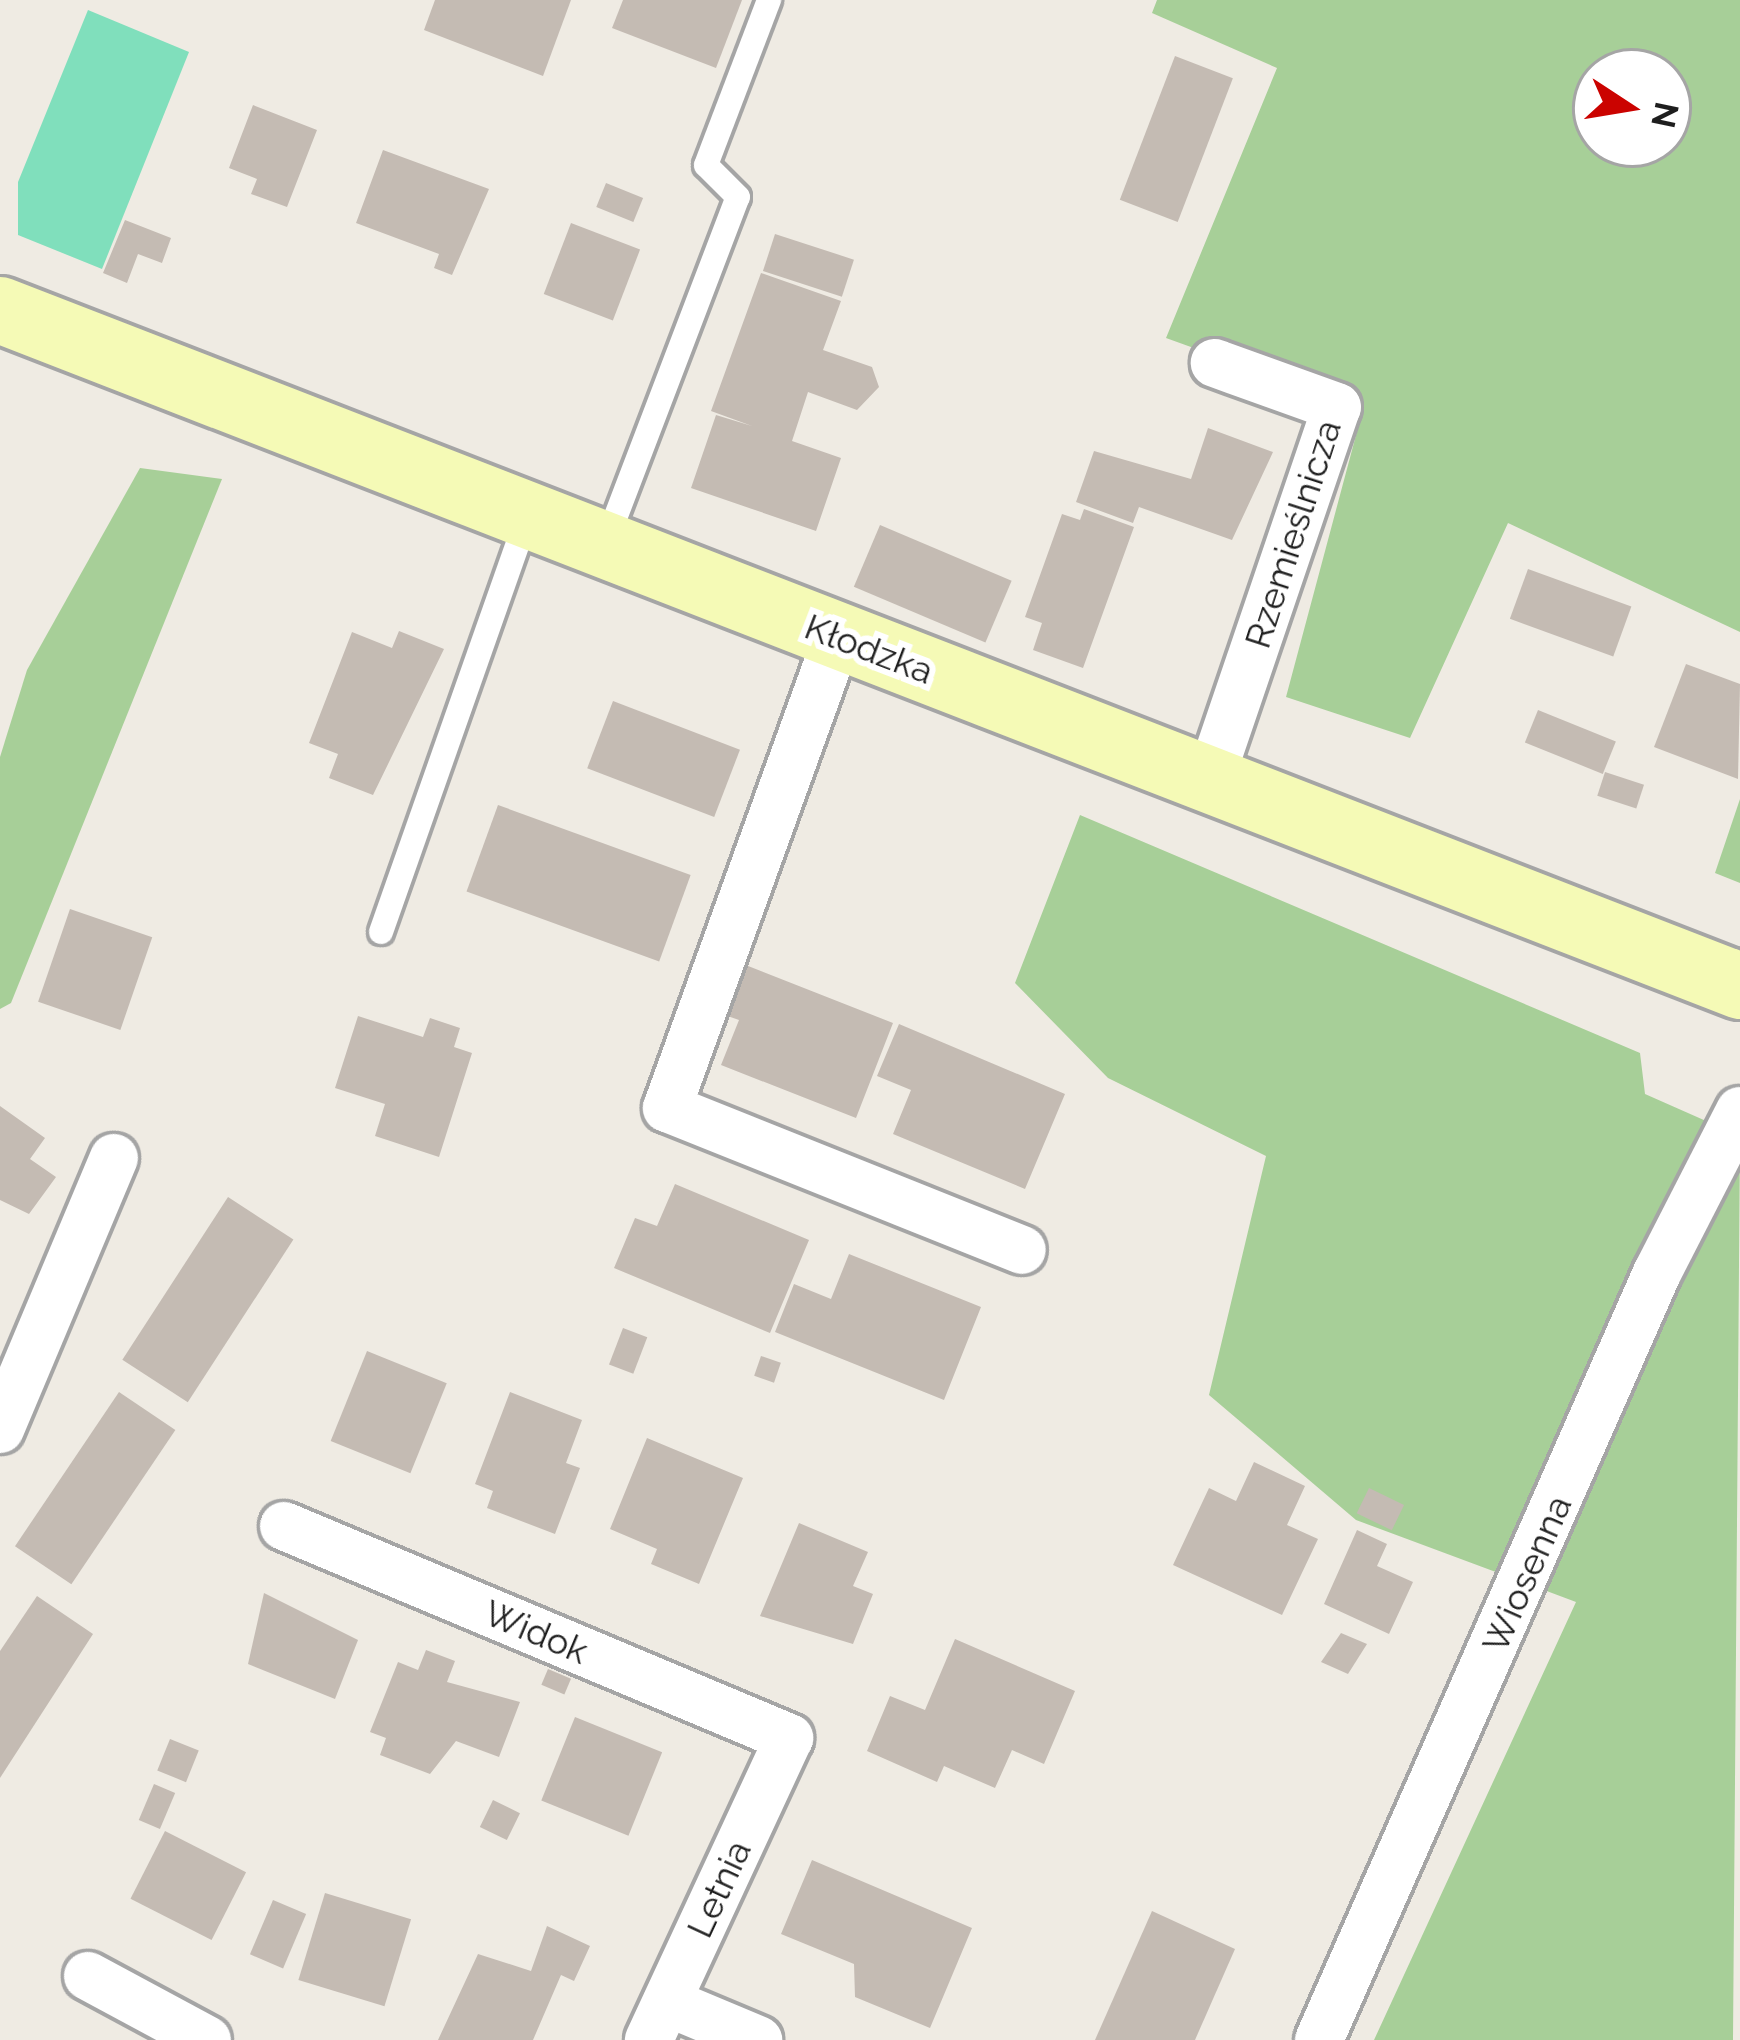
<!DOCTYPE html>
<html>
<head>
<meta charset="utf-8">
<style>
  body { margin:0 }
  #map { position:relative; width:1740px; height:2040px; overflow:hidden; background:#efebe3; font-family:Raleway,sans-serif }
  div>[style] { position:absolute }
  .forest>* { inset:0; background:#a7cf98 }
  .pitch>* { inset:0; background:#80dfbc }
  .building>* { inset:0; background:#c4bbb3; transform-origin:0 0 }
  .roads { filter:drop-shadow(3px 0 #a5a5a5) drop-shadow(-3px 0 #a5a5a5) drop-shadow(0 3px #a5a5a5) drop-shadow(0 -3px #a5a5a5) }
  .lane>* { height:24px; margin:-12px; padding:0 12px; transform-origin:12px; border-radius:12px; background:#fff }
  .street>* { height:48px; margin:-24px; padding:0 24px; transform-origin:24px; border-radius:24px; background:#fff }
  .secondary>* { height:66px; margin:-33px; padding:0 33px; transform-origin:33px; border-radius:33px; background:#f5fab6 }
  span { translate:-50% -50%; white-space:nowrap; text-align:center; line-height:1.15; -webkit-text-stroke:12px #fff; paint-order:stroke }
  .street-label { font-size:36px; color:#1e1e1e }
  .north { position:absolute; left:1572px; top:48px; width:120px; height:120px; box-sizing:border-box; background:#fff; border:3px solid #a5a5a5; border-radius:50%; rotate:102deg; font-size:33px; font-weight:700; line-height:48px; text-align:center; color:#1e1e1e }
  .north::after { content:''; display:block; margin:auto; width:42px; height:54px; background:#cb0300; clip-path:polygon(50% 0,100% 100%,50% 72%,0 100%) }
</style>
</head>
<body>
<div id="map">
  <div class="forest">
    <div style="clip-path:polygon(evenodd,1157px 0,1740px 0,1740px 632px,1508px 523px,1410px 738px,1286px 697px,1363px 409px,1166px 338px,1277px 68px,1152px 13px,1157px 0,1596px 72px,1668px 72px,1668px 144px,1596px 144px,1596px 72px)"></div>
    <div style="clip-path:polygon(140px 468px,222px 479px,11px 1003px,0 1009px,0 757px,27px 670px)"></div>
    <div style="clip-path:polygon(1740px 799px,1740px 883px,1715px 873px)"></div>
    <div style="clip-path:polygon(1080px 815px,1640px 1053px,1645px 1094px,1740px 1136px,1733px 2040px,1374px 2040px,1576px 1602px,1356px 1520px,1209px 1395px,1266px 1156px,1108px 1078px,1015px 983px)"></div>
  </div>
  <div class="pitch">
    <div style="clip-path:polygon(88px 10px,189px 52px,102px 269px,18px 235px,18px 182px)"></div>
  </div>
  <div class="building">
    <div style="clip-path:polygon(435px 0,571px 0,543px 76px,424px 30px)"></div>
    <div style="clip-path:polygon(623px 0,742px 0,716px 68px,612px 28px)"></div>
    <div style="left:1175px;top:56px;width:62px;height:154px;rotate:21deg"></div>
    <div style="clip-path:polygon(253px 105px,317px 130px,287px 207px,251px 194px,257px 179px,229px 168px)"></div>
    <div style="clip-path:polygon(383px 150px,489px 189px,452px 275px,434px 268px,439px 254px,356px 223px)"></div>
    <div style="left:606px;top:183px;width:40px;height:26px;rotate:22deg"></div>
    <div style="clip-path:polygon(125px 220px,171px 238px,162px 263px,138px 254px,127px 283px,103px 273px)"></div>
    <div style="left:571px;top:223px;width:74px;height:76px;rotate:21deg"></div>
    <div style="left:775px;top:234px;width:83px;height:39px;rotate:18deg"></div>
    <div style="clip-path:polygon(761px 273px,841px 301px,823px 350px,872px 367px,879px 387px,857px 410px,808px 392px,792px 441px,841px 458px,816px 531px,691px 488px,716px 415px,752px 426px,711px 411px)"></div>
    <div style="clip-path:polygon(1208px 428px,1273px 452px,1232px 540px,1139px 507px,1133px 523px,1076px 502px,1094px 451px,1191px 479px)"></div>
    <div style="clip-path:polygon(1084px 509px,1134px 527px,1083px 668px,1033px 650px,1042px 623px,1025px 617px,1062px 514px,1080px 520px)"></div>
    <div style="left:880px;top:525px;width:143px;height:67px;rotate:23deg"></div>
    <div style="left:1528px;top:569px;width:110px;height:53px;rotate:20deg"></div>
    <div style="clip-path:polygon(399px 631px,444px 649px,373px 795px,329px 778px,338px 754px,309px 743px,352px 632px,392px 648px)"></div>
    <div style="clip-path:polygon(1686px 664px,1740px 684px,1738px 779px,1654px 747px)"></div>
    <div style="left:613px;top:701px;width:136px;height:72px;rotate:21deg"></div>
    <div style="left:1538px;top:710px;width:84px;height:35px;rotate:22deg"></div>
    <div style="left:1605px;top:772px;width:41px;height:25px;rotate:18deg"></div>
    <div style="left:498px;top:805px;width:205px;height:92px;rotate:20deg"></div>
    <div style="left:70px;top:909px;width:87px;height:98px;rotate:19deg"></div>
    <div style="clip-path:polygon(738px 962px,893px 1023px,856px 1118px,721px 1065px,739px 1020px,719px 1013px)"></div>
    <div style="clip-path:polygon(358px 1016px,423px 1037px,430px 1018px,460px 1028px,454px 1047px,472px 1053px,439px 1157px,375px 1136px,385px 1104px,335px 1088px)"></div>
    <div style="clip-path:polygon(899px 1024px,1065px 1094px,1025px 1189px,893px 1134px,911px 1090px,877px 1076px)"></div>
    <div style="clip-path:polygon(0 1106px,45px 1138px,30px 1159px,56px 1177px,29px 1214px,0 1200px)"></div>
    <div style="clip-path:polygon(675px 1184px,809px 1240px,770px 1333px,614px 1268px,635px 1218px,657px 1226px)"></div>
    <div style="left:228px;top:1197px;width:78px;height:194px;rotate:33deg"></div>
    <div style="clip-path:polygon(849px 1254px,981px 1307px,944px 1400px,775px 1332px,794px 1284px,831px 1299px)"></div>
    <div style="left:623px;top:1328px;width:26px;height:39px;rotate:21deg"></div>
    <div style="left:367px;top:1351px;width:86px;height:97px;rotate:22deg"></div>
    <div style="left:761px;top:1356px;width:21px;height:21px;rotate:19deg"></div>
    <div style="left:119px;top:1392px;width:68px;height:186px;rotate:34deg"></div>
    <div style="clip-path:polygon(510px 1392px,582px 1420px,566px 1463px,580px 1468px,555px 1534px,487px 1508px,493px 1491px,475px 1484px)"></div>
    <div style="clip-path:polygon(647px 1438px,743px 1478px,699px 1584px,651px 1564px,657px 1549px,610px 1529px)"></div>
    <div style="clip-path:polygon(1254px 1462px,1305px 1486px,1287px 1525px,1318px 1539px,1282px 1615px,1173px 1565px,1209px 1488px,1236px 1501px)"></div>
    <div style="left:1369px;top:1488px;width:39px;height:28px;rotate:26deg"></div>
    <div style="clip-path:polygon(799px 1523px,868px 1552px,853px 1586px,873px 1594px,853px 1644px,760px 1616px)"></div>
    <div style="clip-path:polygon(1357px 1530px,1387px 1544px,1377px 1566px,1413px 1582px,1389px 1634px,1324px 1604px)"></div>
    <div style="clip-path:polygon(264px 1593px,358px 1640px,335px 1699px,248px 1664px)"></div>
    <div style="clip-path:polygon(37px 1596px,93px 1634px,0 1778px,0 1651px)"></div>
    <div style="clip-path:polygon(1341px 1633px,1367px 1644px,1348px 1674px,1321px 1662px)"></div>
    <div style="clip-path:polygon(955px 1639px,1075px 1691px,1044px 1764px,1012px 1750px,995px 1788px,944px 1766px,937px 1782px,867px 1751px,890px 1696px,925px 1710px)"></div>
    <div style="clip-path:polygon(426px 1650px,455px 1661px,447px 1682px,520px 1702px,499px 1757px,456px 1741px,430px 1774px,380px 1755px,386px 1738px,370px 1732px,398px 1662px,418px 1670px)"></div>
    <div style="left:548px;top:1669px;width:25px;height:17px;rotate:23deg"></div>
    <div style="left:575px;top:1717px;width:94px;height:90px;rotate:22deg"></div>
    <div style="left:170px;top:1739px;width:31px;height:34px;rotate:22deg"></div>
    <div style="left:154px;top:1784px;width:23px;height:39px;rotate:23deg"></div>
    <div style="left:493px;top:1800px;width:30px;height:30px;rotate:26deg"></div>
    <div style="left:165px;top:1831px;width:91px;height:76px;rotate:27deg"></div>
    <div style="clip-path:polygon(812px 1860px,972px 1928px,930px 2028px,855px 1997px,854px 1964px,781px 1934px)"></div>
    <div style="left:325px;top:1893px;width:90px;height:91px;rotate:17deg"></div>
    <div style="left:273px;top:1900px;width:36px;height:59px;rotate:23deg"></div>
    <div style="clip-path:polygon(1152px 1911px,1235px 1949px,1195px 2040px,1095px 2040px)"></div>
    <div style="clip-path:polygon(547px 1926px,590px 1946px,574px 1981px,561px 1975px,533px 2040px,438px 2040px,478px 1954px,531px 1971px)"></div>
  </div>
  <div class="roads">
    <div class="lane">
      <div style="left:606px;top:542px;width:369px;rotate:-69.1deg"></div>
      <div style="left:738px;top:197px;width:45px;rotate:-135deg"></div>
      <div style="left:706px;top:165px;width:177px;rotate:-69.1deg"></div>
      <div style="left:381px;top:932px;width:440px;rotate:-70.6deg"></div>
    </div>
    <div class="street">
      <div style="left:838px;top:636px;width:502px;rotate:109.91deg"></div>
      <div style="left:667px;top:1108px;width:382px;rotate:21.8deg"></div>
      <div style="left:1209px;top:782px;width:396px;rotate:-71.2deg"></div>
      <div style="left:1337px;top:407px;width:130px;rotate:-160.2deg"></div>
      <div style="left:0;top:1429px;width:294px;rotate:-67.2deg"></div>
      <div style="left:284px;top:1526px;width:548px;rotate:22.77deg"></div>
      <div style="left:789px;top:1738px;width:333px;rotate:114.9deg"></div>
      <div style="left:88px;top:1976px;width:135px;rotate:28.3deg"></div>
      <div style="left:667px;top:2002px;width:99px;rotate:22.7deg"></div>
      <div style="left:1319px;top:2040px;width:838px;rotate:-66.22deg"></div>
      <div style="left:1657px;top:1273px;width:182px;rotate:-62.9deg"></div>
    </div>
    <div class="secondary">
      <div style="left:0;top:310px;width:1867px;rotate:21.23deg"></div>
    </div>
  </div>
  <div class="street-label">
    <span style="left:1293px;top:534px;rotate:-72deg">Rzemieślnicza</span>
    <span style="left:869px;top:649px;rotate:21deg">Kłodzka</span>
    <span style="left:1527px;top:1574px;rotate:-66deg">Wiosenna</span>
    <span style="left:536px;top:1632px;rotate:23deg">Widok</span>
    <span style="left:719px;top:1889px;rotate:-65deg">Letnia</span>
  </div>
  <div class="north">N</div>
</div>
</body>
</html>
